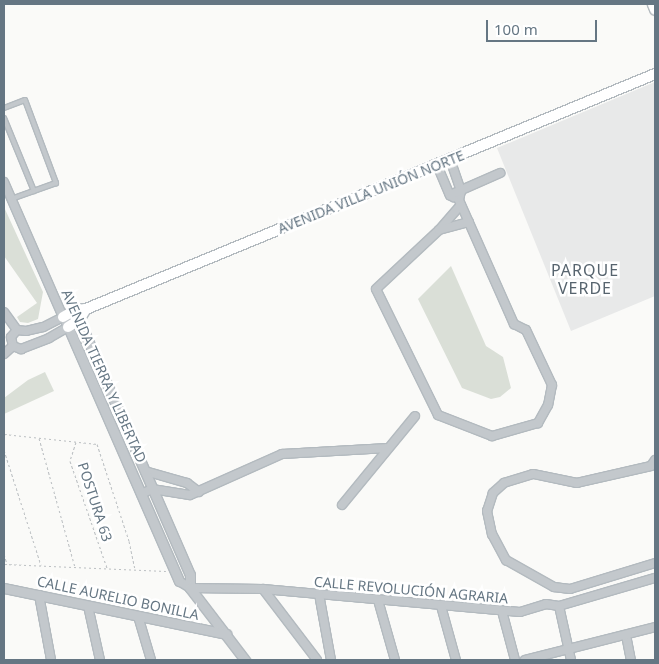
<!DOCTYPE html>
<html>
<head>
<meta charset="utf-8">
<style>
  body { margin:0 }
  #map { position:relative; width:659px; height:664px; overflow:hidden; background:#fafaf8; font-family:"Noto Sans",sans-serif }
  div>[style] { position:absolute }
  .built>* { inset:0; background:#e8e9e9 }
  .green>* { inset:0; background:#dadfd7 }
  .path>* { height:1px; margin-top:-0.5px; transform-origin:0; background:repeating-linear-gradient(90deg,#bbbfc2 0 2.5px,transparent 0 5px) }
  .roads { filter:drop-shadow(1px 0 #b3babf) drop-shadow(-1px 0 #b3babf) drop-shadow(0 1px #b3babf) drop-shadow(0 -1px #b3babf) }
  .service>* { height:4px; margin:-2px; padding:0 2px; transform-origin:2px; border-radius:2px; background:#c3c8cc }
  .minor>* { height:8px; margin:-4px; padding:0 4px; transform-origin:4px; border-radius:4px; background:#c3c8cc }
  .tertiary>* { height:9px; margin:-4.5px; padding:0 4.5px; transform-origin:4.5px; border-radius:4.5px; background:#c3c8cc }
  .secondary>* { height:10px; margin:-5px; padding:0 5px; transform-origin:5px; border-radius:5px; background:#fff }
  .primary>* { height:11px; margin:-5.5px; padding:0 5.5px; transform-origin:5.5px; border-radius:5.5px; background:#fff }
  span { translate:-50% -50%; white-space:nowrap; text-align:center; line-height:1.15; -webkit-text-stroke:5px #fff; paint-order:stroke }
  .street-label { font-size:14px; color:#657683 }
  .quarter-label { font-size:16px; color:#57646e; letter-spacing:1px }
  .frame { position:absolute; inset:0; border:5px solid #657683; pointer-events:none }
  .scale { position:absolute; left:486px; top:20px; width:111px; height:22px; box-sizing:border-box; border:2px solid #657683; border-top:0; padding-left:6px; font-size:15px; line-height:18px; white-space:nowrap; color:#657683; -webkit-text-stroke:4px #fff; paint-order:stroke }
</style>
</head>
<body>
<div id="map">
  <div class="built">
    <div style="clip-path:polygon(655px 82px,655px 296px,571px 331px,497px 148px)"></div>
  </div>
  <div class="green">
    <div style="clip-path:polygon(4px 207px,43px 292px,38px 319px,28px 323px,20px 322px,17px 317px,37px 303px,4px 256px)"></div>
    <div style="clip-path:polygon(451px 266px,486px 346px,503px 357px,511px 388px,500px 397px,491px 399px,462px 388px,418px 299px)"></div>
    <div style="clip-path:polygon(45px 372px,54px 391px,4px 414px,4px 398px,28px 380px)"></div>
  </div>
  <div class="path">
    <div style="left:4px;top:434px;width:94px;rotate:6.1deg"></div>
    <div style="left:97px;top:444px;width:102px;rotate:71.7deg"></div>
    <div style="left:129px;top:541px;width:30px;rotate:78deg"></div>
    <div style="left:39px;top:438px;width:134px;rotate:74.4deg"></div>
    <div style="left:76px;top:442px;width:20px;rotate:108deg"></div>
    <div style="left:70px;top:461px;width:113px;rotate:70.9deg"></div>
    <div style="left:4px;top:450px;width:121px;rotate:72.2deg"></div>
    <div style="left:4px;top:554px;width:10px;rotate:73deg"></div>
    <div style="left:4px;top:564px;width:162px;rotate:2.5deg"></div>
  </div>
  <div class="roads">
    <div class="service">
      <div style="left:4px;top:108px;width:22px;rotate:-21deg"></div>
      <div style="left:25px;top:100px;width:89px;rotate:69.5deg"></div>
      <div style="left:56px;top:183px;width:48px;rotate:160.4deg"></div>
      <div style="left:4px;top:118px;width:79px;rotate:67.7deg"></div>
    </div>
    <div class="minor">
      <div style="left:450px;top:159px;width:34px;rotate:71deg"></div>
      <div style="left:461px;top:191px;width:9px;rotate:103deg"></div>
      <div style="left:459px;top:200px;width:136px;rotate:66.1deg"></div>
      <div style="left:514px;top:324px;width:13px;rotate:27deg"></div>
      <div style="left:526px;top:330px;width:61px;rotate:64.7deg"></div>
      <div style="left:552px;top:385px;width:20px;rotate:101deg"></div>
      <div style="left:548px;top:405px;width:21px;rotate:119deg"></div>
      <div style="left:538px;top:423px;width:48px;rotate:164.2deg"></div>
      <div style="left:492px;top:436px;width:58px;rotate:-158.7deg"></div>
      <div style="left:438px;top:415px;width:140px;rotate:-116.2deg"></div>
      <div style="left:376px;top:289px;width:86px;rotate:-43.1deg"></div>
      <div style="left:439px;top:230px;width:33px;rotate:-49deg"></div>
      <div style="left:437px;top:165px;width:33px;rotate:67deg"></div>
      <div style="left:450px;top:195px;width:4px;rotate:34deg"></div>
      <div style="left:4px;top:182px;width:147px;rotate:66.4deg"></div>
      <div style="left:63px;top:317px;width:22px;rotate:153deg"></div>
      <div style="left:43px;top:327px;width:17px;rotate:167deg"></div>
      <div style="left:26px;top:331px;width:9px;rotate:-174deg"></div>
      <div style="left:17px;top:330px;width:22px;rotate:-126deg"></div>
      <div style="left:450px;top:195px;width:55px;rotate:-23.7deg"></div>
      <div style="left:439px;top:230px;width:31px;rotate:-15deg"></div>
      <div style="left:13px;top:346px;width:9px;rotate:21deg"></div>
      <div style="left:21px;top:349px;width:30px;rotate:-21deg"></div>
      <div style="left:49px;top:338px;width:22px;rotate:-30deg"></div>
      <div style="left:13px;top:346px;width:9px;rotate:-103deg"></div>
      <div style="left:11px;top:337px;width:9px;rotate:-49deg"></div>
      <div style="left:4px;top:354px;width:12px;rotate:-42deg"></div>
      <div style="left:655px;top:460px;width:7px;rotate:124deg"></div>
      <div style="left:651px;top:466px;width:76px;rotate:167.1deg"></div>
      <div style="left:577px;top:483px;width:45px;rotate:-168.4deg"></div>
      <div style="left:533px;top:474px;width:30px;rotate:163deg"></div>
      <div style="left:504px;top:483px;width:15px;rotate:138deg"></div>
      <div style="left:493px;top:493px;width:19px;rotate:108deg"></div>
      <div style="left:487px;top:511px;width:24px;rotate:78deg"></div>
      <div style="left:492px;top:534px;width:30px;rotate:62deg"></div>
      <div style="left:506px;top:560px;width:55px;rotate:29.4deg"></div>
      <div style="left:554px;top:587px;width:16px;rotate:7deg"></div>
      <div style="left:570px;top:589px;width:89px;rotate:-17deg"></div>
      <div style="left:145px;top:471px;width:44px;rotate:15.9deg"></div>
      <div style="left:187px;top:483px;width:15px;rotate:37deg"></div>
      <div style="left:141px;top:494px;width:12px;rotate:-24deg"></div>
      <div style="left:152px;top:489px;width:38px;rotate:9deg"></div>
      <div style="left:190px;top:495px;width:101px;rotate:-24deg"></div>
      <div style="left:282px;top:454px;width:106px;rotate:-3.2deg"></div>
      <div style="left:342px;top:505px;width:115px;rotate:-50.6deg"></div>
      <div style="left:179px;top:581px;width:13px;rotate:32deg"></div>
      <div style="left:190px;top:588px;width:73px;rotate:0.8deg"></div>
      <div style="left:263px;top:589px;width:258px;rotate:5.1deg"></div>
      <div style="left:520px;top:612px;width:27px;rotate:-17deg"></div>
      <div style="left:546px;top:604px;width:13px;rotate:9deg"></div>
      <div style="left:559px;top:606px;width:100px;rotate:-16.3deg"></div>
      <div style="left:263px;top:589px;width:89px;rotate:52.7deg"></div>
      <div style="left:319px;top:594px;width:67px;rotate:79.7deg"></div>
      <div style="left:39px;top:595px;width:66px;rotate:79.5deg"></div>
      <div style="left:378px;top:600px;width:62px;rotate:74.2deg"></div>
      <div style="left:88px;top:606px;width:55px;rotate:77.5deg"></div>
      <div style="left:441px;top:606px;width:56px;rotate:74.5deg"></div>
      <div style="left:559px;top:606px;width:55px;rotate:77.5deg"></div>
      <div style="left:502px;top:611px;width:51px;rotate:75.1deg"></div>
      <div style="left:138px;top:616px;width:46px;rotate:73.5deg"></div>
      <div style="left:626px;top:635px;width:25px;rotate:79deg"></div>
      <div style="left:525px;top:660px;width:134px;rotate:-14.2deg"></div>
    </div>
    <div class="tertiary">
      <div style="left:77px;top:315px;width:283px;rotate:66.5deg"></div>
      <div style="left:190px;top:575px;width:13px;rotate:90deg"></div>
      <div style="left:190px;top:588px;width:91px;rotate:52.6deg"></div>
      <div style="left:65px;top:320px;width:285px;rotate:66.4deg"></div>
      <div style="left:4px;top:588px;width:227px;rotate:11.7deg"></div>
    </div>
    <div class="secondary">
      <div style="left:63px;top:317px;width:14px;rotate:-30deg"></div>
      <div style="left:75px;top:310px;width:11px;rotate:-5deg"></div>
      <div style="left:86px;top:309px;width:616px;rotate:-22.44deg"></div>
      <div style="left:68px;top:327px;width:13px;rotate:-32deg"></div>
      <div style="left:79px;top:320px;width:13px;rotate:-58deg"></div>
    </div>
    <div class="primary">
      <div style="left:653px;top:4px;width:5px;rotate:68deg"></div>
    </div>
  </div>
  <div class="street-label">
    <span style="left:371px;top:192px;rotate:-22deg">AVENIDA VILLA UNIÓN NORTE</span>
    <span style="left:104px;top:376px;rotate:66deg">AVENIDA TIERRA Y LIBERTAD</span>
    <span style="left:95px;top:502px;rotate:72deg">POSTURA 63</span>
    <span style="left:411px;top:590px;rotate:5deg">CALLE REVOLUCIÓN AGRARIA</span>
    <span style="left:118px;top:598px;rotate:12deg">CALLE AURELIO BONILLA</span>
  </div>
  <div class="quarter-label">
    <span style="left:585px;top:279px">PARQUE<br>VERDE</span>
  </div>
  <div class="frame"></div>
  <div class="scale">100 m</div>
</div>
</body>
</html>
